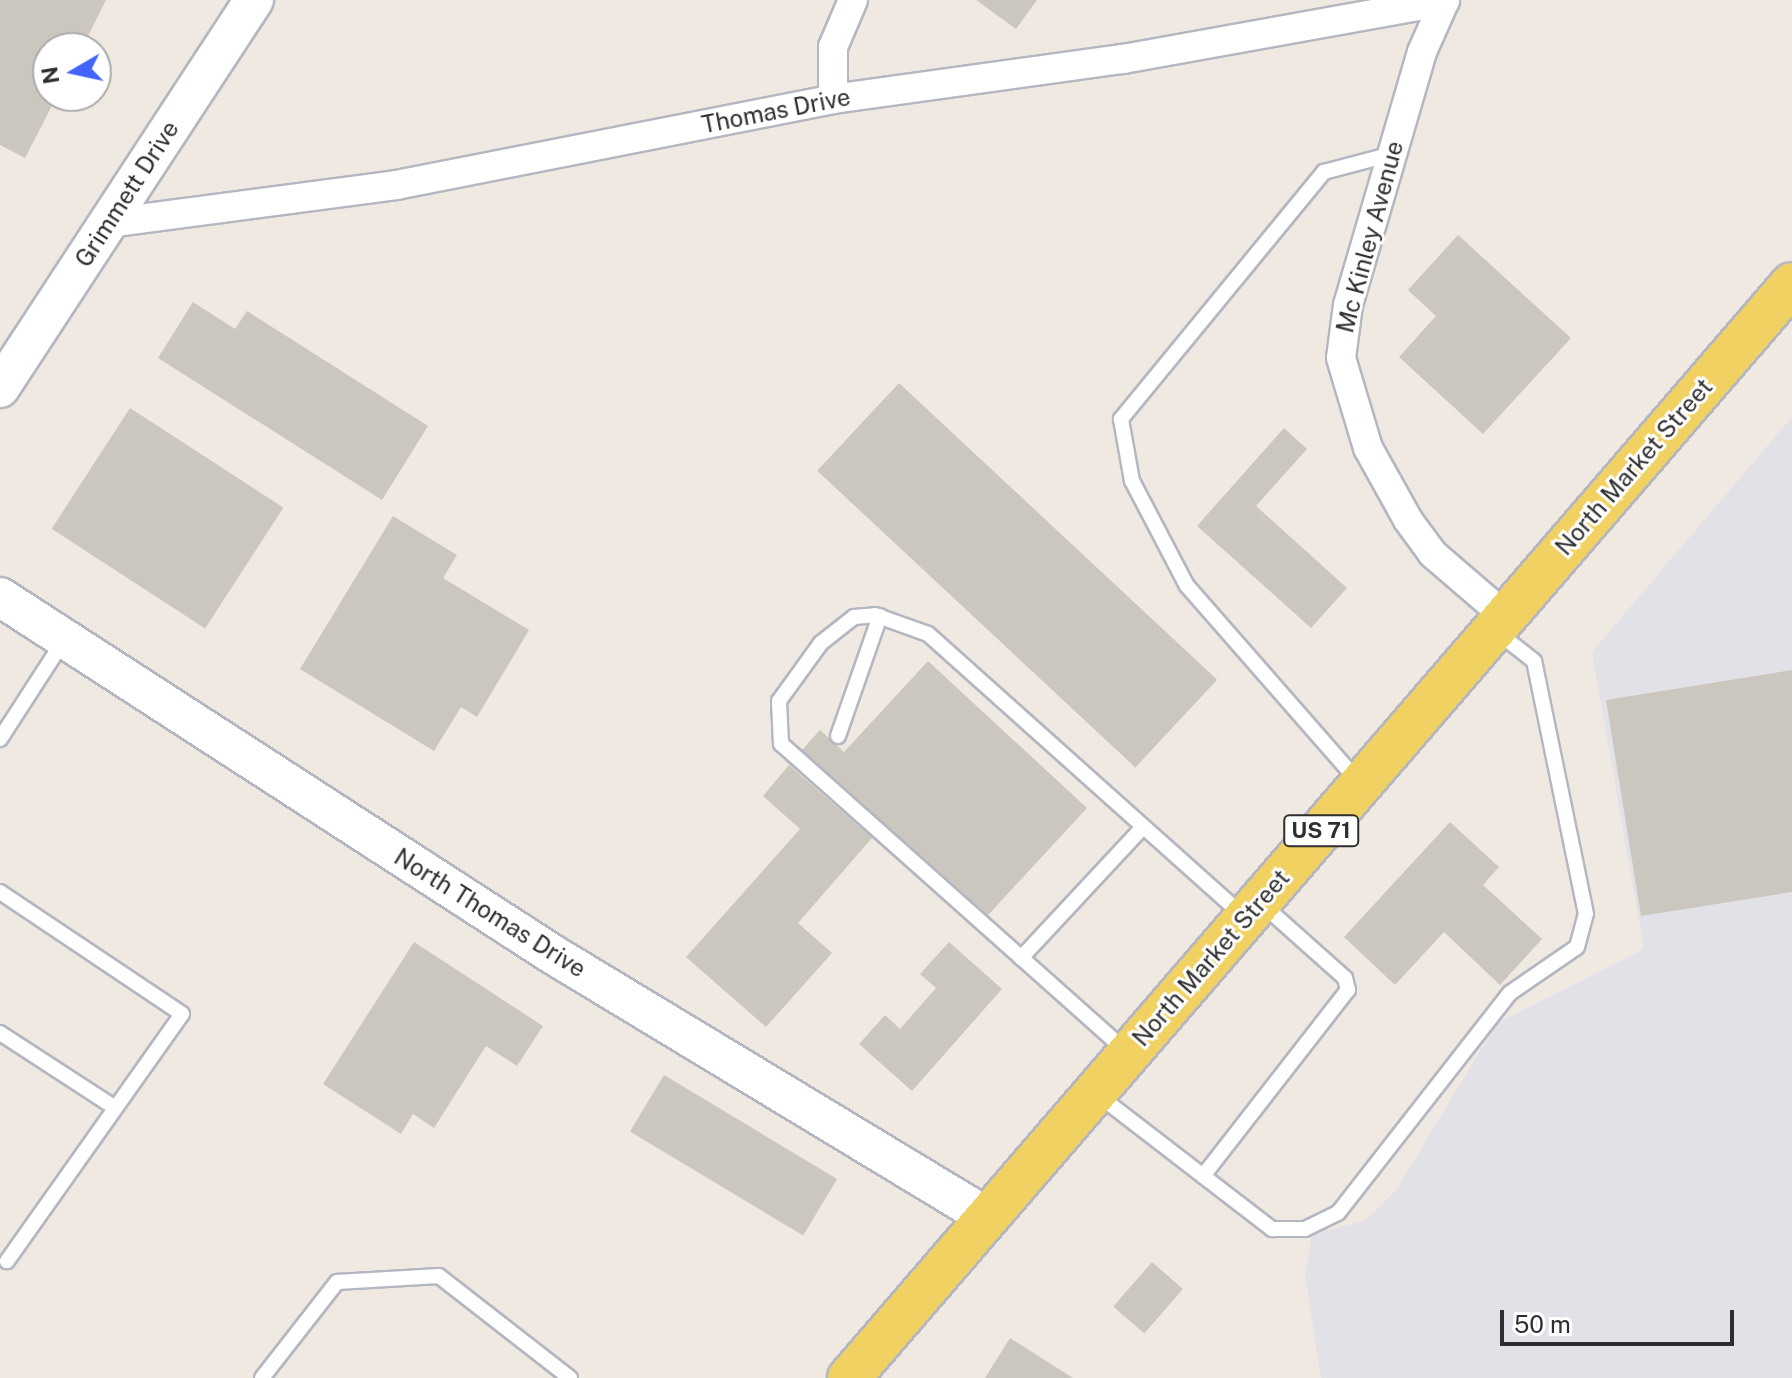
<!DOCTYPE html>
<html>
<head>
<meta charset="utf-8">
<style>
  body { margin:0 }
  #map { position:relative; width:1792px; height:1378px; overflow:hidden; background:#efe9e1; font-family:"Public Sans",sans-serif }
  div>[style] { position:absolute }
  .industrial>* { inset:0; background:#e3e1e8 }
  .building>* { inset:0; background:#cbc7bf; transform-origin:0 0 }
  .roads { filter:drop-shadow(2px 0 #b4b7c1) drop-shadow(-2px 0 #b4b7c1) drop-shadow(0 2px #b4b7c1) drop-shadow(0 -2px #b4b7c1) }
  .lane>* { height:14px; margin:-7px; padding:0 7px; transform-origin:7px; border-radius:7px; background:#fff }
  .street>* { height:28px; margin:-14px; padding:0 14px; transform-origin:14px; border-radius:14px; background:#fff }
  .secondary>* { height:38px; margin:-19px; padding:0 19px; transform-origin:19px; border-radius:19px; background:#fff }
  .primary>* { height:42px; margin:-21px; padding:0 21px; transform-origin:21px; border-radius:21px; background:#f2d163 }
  span { translate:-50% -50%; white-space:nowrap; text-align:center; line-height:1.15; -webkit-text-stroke:6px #fff; paint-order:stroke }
  .shield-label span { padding:2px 6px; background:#fff; border:2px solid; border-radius:6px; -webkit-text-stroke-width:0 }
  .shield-label { font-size:22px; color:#2e2e2e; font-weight:700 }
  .street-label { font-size:24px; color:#2e2e2e }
  .north { position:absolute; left:32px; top:32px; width:80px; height:80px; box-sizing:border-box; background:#fff; border:2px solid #ababab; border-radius:50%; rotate:261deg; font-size:22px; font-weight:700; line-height:32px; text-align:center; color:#2e2e2e }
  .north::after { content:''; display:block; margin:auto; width:28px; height:36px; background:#4264fb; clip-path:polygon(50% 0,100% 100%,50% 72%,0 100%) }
  .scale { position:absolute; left:1500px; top:1310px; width:234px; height:36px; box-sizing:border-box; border:4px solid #2e2e2e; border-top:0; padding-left:10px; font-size:24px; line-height:28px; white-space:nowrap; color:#2e2e2e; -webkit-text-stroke:6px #fff; paint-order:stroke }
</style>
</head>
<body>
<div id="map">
  <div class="industrial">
    <div style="clip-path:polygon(1792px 417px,1792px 1378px,1321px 1378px,1305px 1275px,1312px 1234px,1364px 1221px,1396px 1190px,1497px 1023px,1644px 949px,1592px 652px)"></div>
  </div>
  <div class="building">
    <div style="clip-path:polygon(0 0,106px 0,82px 48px,48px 48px,48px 96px,57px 96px,25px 158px,0 145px)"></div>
    <div style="clip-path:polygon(976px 0,1037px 0,1016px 29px)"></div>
    <div style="clip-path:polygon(1458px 235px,1571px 338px,1483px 434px,1399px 357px,1436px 316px,1408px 290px)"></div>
    <div style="clip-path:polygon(193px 302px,235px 329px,247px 311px,428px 426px,382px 500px,158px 358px)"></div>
    <div style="left:899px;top:383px;width:435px;height:120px;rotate:43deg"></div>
    <div style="left:130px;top:408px;width:183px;height:144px;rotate:33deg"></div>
    <div style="clip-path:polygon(1284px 428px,1307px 449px,1256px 506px,1347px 588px,1311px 628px,1197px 526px)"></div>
    <div style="clip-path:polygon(393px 516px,457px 555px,443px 578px,529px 630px,477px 717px,461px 707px,434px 751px,300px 669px)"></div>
    <div style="clip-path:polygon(928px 661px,1087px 808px,988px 915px,802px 750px,820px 730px,844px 752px)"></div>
    <div style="clip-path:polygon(1792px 670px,1792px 892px,1641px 916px,1606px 700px)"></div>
    <div style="clip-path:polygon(789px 765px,872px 838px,798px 923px,832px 953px,766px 1027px,686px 957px,800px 829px,763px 796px)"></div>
    <div style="clip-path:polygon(1450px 822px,1499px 867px,1483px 885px,1542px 939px,1500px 985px,1444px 932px,1395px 985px,1344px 937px)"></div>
    <div style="clip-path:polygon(414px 942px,543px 1026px,517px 1066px,486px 1046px,434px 1128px,413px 1114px,401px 1134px,323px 1084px)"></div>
    <div style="clip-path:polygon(949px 942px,1002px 989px,912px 1091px,859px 1044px,885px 1015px,900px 1029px,936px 988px,920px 974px)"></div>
    <div style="left:664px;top:1075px;width:202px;height:66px;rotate:31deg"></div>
    <div style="left:1152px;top:1262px;width:41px;height:59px;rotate:41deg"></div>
    <div style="clip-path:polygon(1010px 1338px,1073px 1378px,985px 1378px)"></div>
  </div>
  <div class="roads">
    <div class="lane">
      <div style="left:838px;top:736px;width:127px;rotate:-70.7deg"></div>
      <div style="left:0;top:739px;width:118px;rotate:-57.1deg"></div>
      <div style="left:1358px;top:781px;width:259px;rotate:-131.2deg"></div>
      <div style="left:1187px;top:586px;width:119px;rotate:-117.6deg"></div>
      <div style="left:1132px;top:481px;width:63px;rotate:-100.1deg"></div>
      <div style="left:1121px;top:419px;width:320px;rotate:-50.6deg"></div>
      <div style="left:1324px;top:172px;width:70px;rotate:-14.8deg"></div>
      <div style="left:0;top:892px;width:219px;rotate:33.8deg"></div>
      <div style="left:182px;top:1014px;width:303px;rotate:125.3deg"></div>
      <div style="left:1021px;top:958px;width:179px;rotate:-47deg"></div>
      <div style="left:0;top:1033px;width:136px;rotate:33deg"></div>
      <div style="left:1126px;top:1051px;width:462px;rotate:-138.3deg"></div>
      <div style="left:781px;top:744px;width:43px;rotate:-92.7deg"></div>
      <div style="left:779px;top:701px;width:72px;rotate:-54.1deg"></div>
      <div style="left:821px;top:643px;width:42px;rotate:-38.2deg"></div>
      <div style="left:854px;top:617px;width:21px;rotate:-5deg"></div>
      <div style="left:875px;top:615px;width:56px;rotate:19.7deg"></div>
      <div style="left:928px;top:634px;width:421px;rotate:41.8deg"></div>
      <div style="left:1098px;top:1095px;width:220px;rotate:37.6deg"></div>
      <div style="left:1272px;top:1229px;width:33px"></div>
      <div style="left:1305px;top:1229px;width:37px;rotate:-26deg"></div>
      <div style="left:1338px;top:1213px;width:279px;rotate:-52deg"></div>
      <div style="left:1510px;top:993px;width:81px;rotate:-34.5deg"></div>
      <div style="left:1577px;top:947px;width:34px;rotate:-75deg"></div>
      <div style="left:1586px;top:914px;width:258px;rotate:-101.6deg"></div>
      <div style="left:1534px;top:661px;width:47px;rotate:-141.9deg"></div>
      <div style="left:1203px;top:1176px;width:236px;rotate:-52.1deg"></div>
      <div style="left:1348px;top:990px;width:12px;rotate:-104deg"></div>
      <div style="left:1345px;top:978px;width:111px;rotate:-138.3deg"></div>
      <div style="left:262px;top:1378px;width:122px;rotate:-52deg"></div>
      <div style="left:337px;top:1282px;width:102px;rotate:-3.4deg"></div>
      <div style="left:439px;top:1276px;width:166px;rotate:37.9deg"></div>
    </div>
    <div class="street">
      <div style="left:1445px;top:0;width:57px;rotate:113.9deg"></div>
      <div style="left:1422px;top:52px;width:264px;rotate:106.3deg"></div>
      <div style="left:1348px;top:305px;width:53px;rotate:97.5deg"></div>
      <div style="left:1341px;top:358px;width:94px;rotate:73.3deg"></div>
      <div style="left:1368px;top:448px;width:82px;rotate:60.9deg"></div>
      <div style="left:1408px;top:520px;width:42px;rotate:53.7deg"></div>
      <div style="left:1433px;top:554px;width:95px;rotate:40.7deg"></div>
      <div style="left:833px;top:99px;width:52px;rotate:-90deg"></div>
      <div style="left:833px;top:47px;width:51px;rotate:-66.9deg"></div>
      <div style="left:108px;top:223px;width:290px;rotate:-7.5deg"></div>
      <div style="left:396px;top:185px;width:445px;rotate:-11.1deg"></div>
      <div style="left:833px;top:99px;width:293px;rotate:-7.9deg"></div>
      <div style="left:1123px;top:59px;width:327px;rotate:-10.2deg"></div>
    </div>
    <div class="secondary">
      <div style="left:0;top:388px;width:464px;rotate:-56.8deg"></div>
      <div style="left:0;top:597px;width:657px;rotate:32.89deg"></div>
      <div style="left:552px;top:954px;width:508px;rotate:31.16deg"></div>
    </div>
    <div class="primary">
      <div style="left:849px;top:1378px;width:1444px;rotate:-49.24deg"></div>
    </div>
  </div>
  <div class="shield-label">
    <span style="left:1321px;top:831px">US 71</span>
  </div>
  <div class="street-label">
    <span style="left:776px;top:111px;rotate:-11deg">Thomas Drive</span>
    <span style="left:127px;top:194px;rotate:-57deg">Grimmett Drive</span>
    <span style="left:1370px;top:237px;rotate:-75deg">Mc Kinley Avenue</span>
    <span style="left:1634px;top:467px;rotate:-49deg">North Market Street</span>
    <span style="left:490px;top:913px;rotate:32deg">North Thomas Drive</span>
    <span style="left:1211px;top:958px;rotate:-49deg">North Market Street</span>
  </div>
  <div class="north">N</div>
  <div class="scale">50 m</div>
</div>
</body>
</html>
